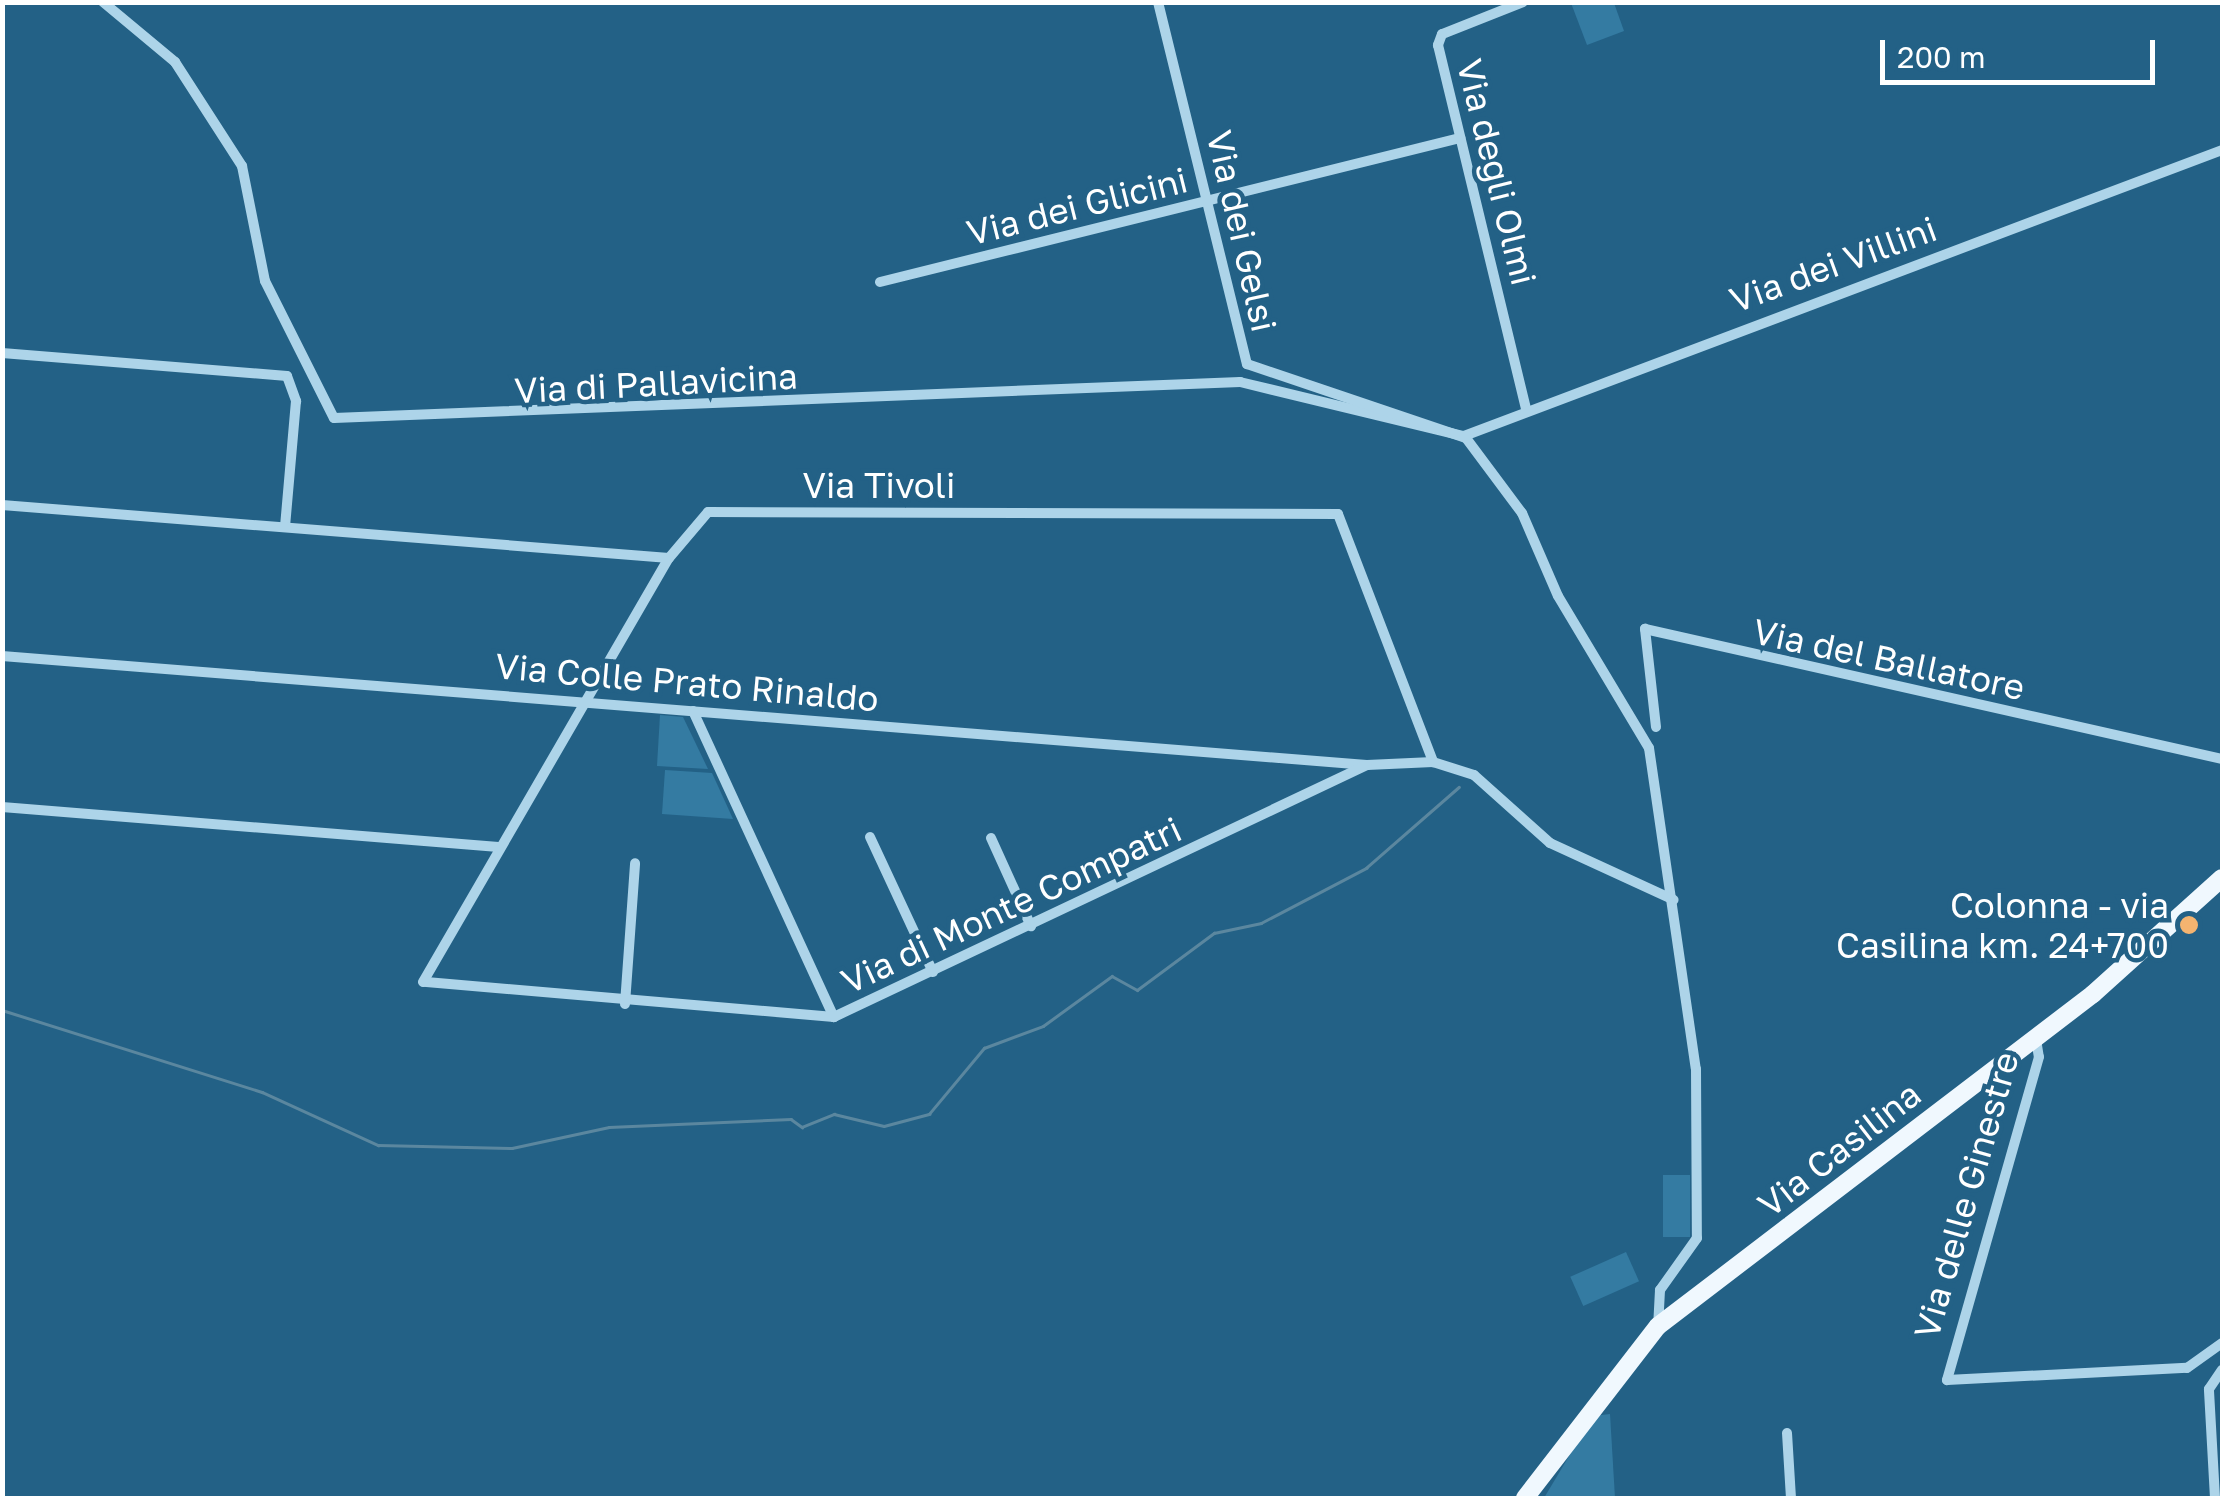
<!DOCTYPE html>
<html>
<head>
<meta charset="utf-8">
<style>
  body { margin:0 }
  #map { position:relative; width:2225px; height:1501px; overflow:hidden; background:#236186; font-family:"Golos Text",sans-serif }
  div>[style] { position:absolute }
  .green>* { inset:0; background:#347ba2; transform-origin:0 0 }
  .stream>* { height:2.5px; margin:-1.25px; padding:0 1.25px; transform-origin:1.25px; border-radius:1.25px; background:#5b879f }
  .street>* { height:10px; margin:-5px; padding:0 5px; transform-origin:5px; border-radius:5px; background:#add4e9 }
  .primary>* { height:18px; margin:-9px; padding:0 9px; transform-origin:9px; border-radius:9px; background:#f0f8fe }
  .dots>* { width:28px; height:28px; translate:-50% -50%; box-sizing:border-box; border:5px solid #236186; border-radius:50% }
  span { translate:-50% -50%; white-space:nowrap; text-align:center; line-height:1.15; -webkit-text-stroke:9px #236186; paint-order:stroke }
  .street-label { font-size:35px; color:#fff }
  .poi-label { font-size:35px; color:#fff }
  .right { translate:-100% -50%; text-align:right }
  .frame { position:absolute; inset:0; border:5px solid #fff; pointer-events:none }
  .scale { position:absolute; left:1880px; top:40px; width:275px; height:45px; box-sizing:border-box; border:5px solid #fff; border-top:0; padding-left:12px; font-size:30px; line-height:35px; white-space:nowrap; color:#fff; -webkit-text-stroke:8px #236186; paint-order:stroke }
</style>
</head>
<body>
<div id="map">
  <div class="green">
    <div style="clip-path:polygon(1571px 3px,1614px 3px,1624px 31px,1587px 45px)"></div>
    <div style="clip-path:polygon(660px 715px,683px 717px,708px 769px,657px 766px)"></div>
    <div style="clip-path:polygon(665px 770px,712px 773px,733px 819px,662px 814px)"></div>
    <div style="left:1663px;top:1175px;width:27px;height:62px"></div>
    <div style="left:1626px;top:1252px;width:32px;height:61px;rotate:66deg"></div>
    <div style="clip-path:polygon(1610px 1414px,1615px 1498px,1544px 1498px,1593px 1416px)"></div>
  </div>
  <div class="stream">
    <div style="left:2px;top:1010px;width:273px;rotate:17.5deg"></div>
    <div style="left:262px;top:1092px;width:128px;rotate:24.6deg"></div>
    <div style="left:378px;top:1145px;width:134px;rotate:1.3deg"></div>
    <div style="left:512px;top:1148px;width:99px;rotate:-12.2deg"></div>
    <div style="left:609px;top:1127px;width:182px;rotate:-2.5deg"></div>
    <div style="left:791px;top:1119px;width:14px;rotate:36deg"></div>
    <div style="left:802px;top:1127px;width:35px;rotate:-22deg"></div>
    <div style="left:834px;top:1114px;width:51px;rotate:13.5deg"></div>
    <div style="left:884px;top:1126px;width:47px;rotate:-14.9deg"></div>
    <div style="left:929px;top:1114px;width:86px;rotate:-50.2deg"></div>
    <div style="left:984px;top:1048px;width:63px;rotate:-20.4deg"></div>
    <div style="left:1043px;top:1026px;width:85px;rotate:-35.9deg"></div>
    <div style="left:1112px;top:976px;width:29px;rotate:29deg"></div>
    <div style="left:1137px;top:990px;width:96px;rotate:-36.5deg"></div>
    <div style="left:1214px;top:933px;width:48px;rotate:-12deg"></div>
    <div style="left:1261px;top:923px;width:119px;rotate:-27.6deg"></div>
    <div style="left:1366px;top:868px;width:123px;rotate:-41.1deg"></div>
  </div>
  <div class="street">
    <div style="left:103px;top:2px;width:94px;rotate:39.8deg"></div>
    <div style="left:175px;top:62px;width:124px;rotate:57.2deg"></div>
    <div style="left:242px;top:166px;width:117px;rotate:78.7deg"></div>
    <div style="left:265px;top:281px;width:153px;rotate:63.3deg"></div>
    <div style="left:334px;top:418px;width:907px;rotate:-2.28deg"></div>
    <div style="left:1240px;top:382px;width:230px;rotate:13.6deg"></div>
    <div style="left:1158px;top:2px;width:373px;rotate:76.2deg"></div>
    <div style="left:1247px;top:364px;width:231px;rotate:18.7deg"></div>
    <div style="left:1466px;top:438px;width:94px;rotate:53.3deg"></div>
    <div style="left:1522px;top:513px;width:90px;rotate:66.6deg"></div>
    <div style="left:1558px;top:596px;width:177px;rotate:59.1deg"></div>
    <div style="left:1649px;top:748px;width:324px;rotate:81.7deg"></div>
    <div style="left:1696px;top:1069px;width:169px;rotate:89.7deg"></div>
    <div style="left:1697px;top:1238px;width:64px;rotate:125.4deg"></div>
    <div style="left:1660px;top:1290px;width:36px;rotate:93deg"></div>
    <div style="left:1523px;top:2px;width:87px;rotate:158.4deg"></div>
    <div style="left:1442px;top:34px;width:12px;rotate:110deg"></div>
    <div style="left:1438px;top:45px;width:374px;rotate:76.4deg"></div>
    <div style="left:880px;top:282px;width:598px;rotate:-13.94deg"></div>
    <div style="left:2px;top:353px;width:286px;rotate:4.6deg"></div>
    <div style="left:287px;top:376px;width:27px;rotate:70deg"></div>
    <div style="left:296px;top:401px;width:126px;rotate:95deg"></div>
    <div style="left:1464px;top:436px;width:810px;rotate:-20.67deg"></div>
    <div style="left:2px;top:505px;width:669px;rotate:4.54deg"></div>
    <div style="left:2px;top:656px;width:1369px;rotate:4.57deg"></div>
    <div style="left:1367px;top:765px;width:66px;rotate:-2.6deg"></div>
    <div style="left:1433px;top:762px;width:43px;rotate:17.6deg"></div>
    <div style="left:1474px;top:775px;width:102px;rotate:41.8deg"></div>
    <div style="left:1550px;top:843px;width:136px;rotate:24.7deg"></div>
    <div style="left:693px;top:711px;width:337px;rotate:65.3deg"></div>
    <div style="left:1656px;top:727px;width:99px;rotate:-96.4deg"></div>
    <div style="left:1645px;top:629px;width:591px;rotate:12.7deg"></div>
    <div style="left:1367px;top:765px;width:590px;rotate:154.7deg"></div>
    <div style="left:834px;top:1017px;width:412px;rotate:-175.1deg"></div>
    <div style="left:423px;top:982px;width:490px;rotate:-59.9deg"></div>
    <div style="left:669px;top:558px;width:60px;rotate:-49.7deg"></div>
    <div style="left:708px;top:512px;width:630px;rotate:0.18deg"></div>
    <div style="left:1338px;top:514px;width:266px;rotate:69deg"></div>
    <div style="left:2px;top:807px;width:498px;rotate:4.6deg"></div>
    <div style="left:870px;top:837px;width:149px;rotate:65deg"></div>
    <div style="left:991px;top:838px;width:97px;rotate:65.6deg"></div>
    <div style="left:625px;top:1004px;width:141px;rotate:-85.9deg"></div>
    <div style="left:2036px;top:1039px;width:18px;rotate:81deg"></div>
    <div style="left:2039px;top:1057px;width:336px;rotate:105.9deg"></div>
    <div style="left:1947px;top:1380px;width:240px;rotate:-2.9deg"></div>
    <div style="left:2187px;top:1368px;width:43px;rotate:-35.5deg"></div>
    <div style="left:1787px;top:1433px;width:65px;rotate:86.5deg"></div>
    <div style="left:2215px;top:1498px;width:109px;rotate:-93.2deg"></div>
    <div style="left:2209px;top:1389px;width:23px;rotate:-56deg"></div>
  </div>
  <div class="primary">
    <div style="left:1525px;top:1498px;width:217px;rotate:-52.3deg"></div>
    <div style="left:1658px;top:1326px;width:547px;rotate:-37.35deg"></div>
    <div style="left:2093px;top:994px;width:173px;rotate:-42deg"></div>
  </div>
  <div class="dots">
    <div style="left:2189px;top:925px;background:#f4b470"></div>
  </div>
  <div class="street-label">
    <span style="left:1497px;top:172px;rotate:76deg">Via degli Olmi</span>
    <span style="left:1077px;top:206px;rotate:-14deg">Via dei Glicini</span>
    <span style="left:1242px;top:231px;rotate:77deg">Via dei Gelsi</span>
    <span style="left:1833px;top:264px;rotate:-20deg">Via dei Villini</span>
    <span style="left:656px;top:383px;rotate:-3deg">Via di Pallavicina</span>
    <span style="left:879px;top:485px">Via Tivoli</span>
    <span style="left:1889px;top:659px;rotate:12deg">Via del Ballatore</span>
    <span style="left:687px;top:682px;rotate:5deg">Via Colle Prato Rinaldo</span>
    <span style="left:1011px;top:905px;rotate:-25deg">Via di Monte Compatri</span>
    <span style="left:1839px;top:1149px;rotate:-38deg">Via Casilina</span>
    <span style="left:1966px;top:1195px;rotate:-74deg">Via delle Ginestre</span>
  </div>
  <div class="poi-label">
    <span class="right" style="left:2169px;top:925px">Colonna - via<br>Casilina km. 24+700</span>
  </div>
  <div class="frame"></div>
  <div class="scale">200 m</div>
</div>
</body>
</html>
